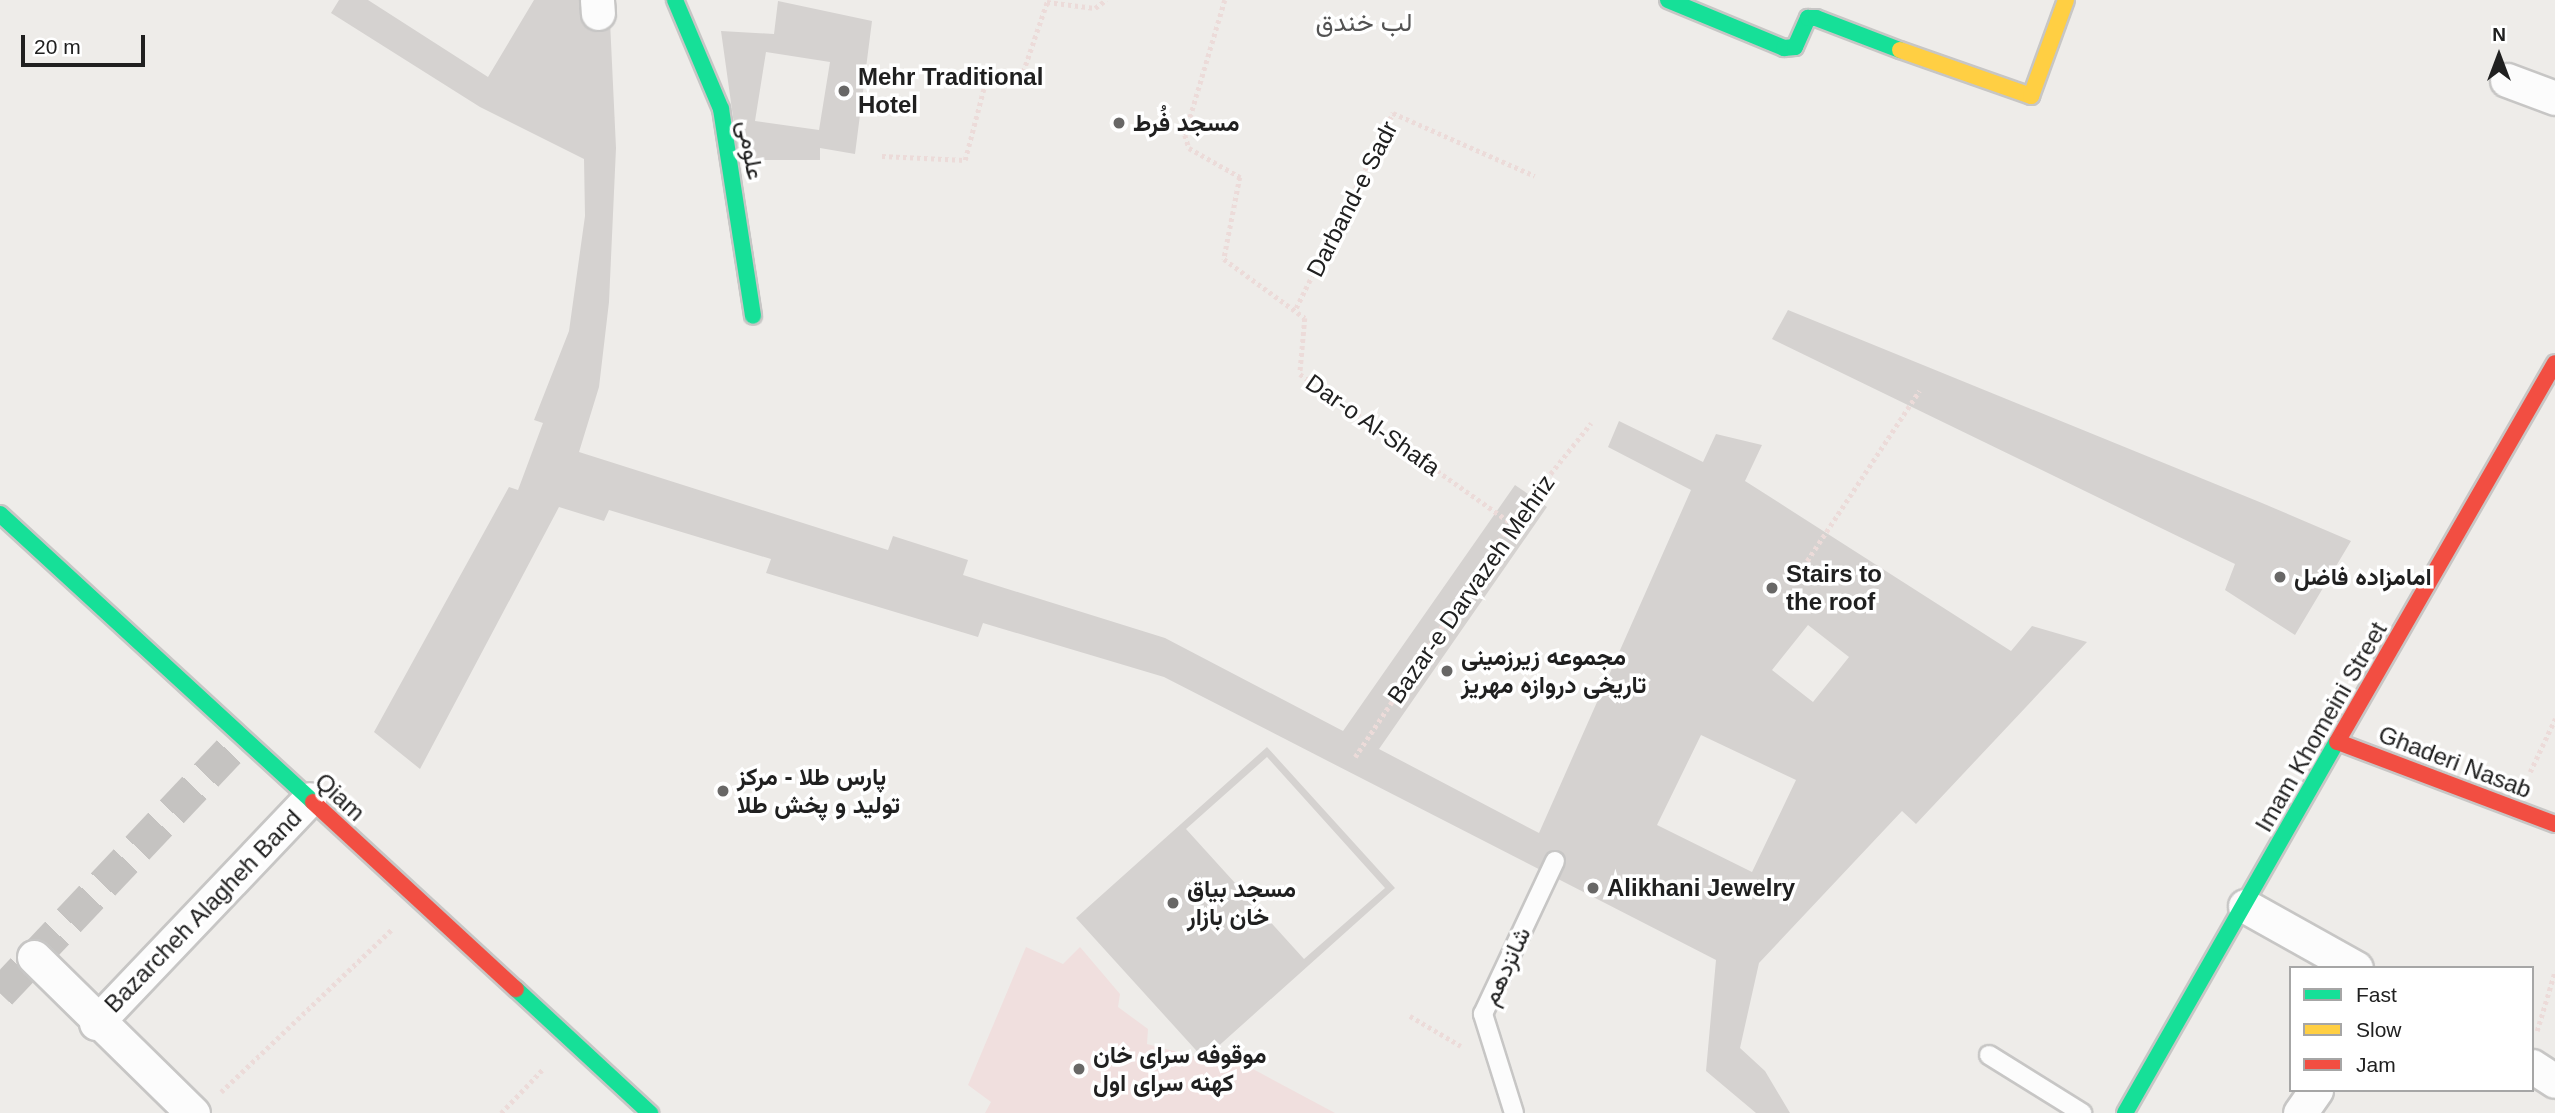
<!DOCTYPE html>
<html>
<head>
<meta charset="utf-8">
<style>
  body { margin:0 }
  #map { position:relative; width:2555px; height:1113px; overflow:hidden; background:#eeece9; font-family:Helvetica,Vazirmatn,sans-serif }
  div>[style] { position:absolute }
  .commercial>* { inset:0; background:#f0dfde }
  .building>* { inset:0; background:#d5d2d0 }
  .street-tunnel>* { height:33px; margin-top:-16.5px; transform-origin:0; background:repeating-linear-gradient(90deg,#c5c3c1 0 33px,transparent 0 50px) }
  .path>* { height:4.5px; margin-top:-2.25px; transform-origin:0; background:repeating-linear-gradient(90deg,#ecdbd9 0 3.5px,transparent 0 7px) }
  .roads { filter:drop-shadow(2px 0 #c7c6c5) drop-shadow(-2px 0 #c7c6c5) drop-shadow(0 2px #c7c6c5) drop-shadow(0 -2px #c7c6c5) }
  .lane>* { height:18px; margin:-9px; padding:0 9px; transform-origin:9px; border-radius:9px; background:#fcfcfc }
  .street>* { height:33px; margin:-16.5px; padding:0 16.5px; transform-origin:16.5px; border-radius:16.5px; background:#fcfcfc }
  .fast>* { height:16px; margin:-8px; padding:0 8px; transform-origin:8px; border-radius:8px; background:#16e098 }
  .slow>* { height:16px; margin:-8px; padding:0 8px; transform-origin:8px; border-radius:8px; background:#ffcf43 }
  .jam>* { height:16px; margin:-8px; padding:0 8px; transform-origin:8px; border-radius:8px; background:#f24e42 }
  .dots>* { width:19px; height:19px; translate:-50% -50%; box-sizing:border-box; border:4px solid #fff; border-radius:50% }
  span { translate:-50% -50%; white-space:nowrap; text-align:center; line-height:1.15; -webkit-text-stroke:7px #fff; paint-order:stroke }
  .poi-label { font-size:24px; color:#202020; font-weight:700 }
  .left { translate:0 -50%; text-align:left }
  .street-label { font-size:24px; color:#202020 }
  .neighbourhood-label { font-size:26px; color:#535353 }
  .legend { position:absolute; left:2289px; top:966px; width:245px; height:126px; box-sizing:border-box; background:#fff; border:2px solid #a6a6a6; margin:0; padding:9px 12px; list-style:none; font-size:21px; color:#202020 }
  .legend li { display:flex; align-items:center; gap:14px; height:35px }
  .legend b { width:35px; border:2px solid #a6a6a6 }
  .north { position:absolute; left:2464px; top:21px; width:70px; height:70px; -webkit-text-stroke:5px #fff; paint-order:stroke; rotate:0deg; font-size:19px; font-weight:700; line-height:28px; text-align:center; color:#202020 }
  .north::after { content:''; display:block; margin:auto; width:24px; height:32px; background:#202020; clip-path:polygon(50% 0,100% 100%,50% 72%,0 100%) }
  .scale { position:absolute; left:21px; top:35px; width:124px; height:32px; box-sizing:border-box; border:4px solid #202020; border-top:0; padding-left:9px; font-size:21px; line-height:24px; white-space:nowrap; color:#202020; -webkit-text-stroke:5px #fff; paint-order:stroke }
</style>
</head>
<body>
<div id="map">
  <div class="commercial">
    <div style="clip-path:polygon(1026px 947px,1063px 964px,1080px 947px,1120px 994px,1118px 1007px,1148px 1029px,1147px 1044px,1204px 1059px,1225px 1054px,1335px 1113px,985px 1113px,991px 1102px,968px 1085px)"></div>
  </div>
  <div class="building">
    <div style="clip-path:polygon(evenodd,339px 0,368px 0,488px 77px,534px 0,609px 0,616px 148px,609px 302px,599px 387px,579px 452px,888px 550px,893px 536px,968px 560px,963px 575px,1165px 638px,1343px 731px,1515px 485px,1547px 507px,1379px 749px,1539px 833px,1691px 490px,1608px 447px,1619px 421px,1703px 462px,1716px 434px,1762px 445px,1745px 481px,2011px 651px,2032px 626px,2087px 642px,1916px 824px,1902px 811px,1759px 963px,1740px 1048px,1765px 1071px,1790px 1113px,1756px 1113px,1706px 1071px,1716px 960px,1164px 677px,983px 623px,978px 637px,766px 573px,771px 559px,609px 510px,604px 521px,559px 507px,420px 769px,374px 732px,509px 487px,518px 490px,543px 423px,534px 420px,569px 331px,585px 216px,584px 159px,480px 107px,331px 13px,339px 0,1808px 625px,1849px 657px,1813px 702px,1772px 670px,1808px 625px,339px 0,1701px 735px,1796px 780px,1752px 872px,1657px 825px,1701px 735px)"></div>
    <div style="clip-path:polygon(evenodd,778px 1px,872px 21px,855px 154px,820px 148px,820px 160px,739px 160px,721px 31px,774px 34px,778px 1px,766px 52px,830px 62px,819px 130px,755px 121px,766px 52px)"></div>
    <div style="clip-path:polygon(1788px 310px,2262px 503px,2351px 541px,2295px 635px,2225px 590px,2235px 564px,1772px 339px)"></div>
    <div style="clip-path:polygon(evenodd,1267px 747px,1395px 888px,1204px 1059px,1076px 918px,1267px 747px,1267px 757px,1385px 888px,1304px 959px,1186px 829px,1267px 757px)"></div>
  </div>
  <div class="street-tunnel">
    <div style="left:0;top:993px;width:352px;rotate:-46.6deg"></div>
  </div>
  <div class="path">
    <div style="left:1225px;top:0;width:141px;rotate:106.5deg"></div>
    <div style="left:1185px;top:135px;width:14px;rotate:73deg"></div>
    <div style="left:1189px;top:148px;width:59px;rotate:29.6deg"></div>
    <div style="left:1240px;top:177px;width:84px;rotate:101deg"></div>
    <div style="left:1224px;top:259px;width:100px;rotate:36.1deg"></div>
    <div style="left:1305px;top:318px;width:56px;rotate:95.1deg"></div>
    <div style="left:1300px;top:374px;width:258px;rotate:35.2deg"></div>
    <div style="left:882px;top:156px;width:83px;rotate:2.8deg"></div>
    <div style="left:965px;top:160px;width:79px;rotate:-75.3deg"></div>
    <div style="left:985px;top:84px;width:40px;rotate:-18deg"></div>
    <div style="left:1023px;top:72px;width:74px;rotate:-71.1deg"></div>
    <div style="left:1047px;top:2px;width:48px;rotate:7.1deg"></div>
    <div style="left:1095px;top:8px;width:14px;rotate:-36deg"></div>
    <div style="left:1296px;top:308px;width:218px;rotate:-63.6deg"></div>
    <div style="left:1393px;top:113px;width:155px;rotate:23.9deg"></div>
    <div style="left:1807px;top:561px;width:204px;rotate:-56.6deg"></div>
    <div style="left:1355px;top:757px;width:281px;rotate:-56.3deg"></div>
    <div style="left:1511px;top:523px;width:128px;rotate:-51.3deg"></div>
    <div style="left:2530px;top:772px;width:59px;rotate:-64.7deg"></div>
    <div style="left:1410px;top:1016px;width:59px;rotate:30.5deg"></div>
    <div style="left:2537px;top:1031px;width:63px;rotate:-73.3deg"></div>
    <div style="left:221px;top:1092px;width:236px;rotate:-43.6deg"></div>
    <div style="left:501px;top:1113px;width:62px;rotate:-46.3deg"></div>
  </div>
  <div class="roads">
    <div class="lane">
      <div style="left:1989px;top:1055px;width:110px;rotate:31.9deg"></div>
      <div style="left:1514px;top:1113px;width:104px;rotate:-107.4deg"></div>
      <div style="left:1483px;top:1014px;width:169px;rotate:-64.8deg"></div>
    </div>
    <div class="street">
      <div style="left:597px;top:0;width:13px;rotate:86deg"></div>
      <div style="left:2507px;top:80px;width:51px;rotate:20.6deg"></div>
      <div style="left:2245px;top:906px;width:127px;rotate:29.2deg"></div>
      <div style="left:34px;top:957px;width:223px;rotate:44.5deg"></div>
      <div style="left:96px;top:1023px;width:309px;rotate:-46.4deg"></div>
      <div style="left:2532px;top:1066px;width:27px;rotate:33deg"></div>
      <div style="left:2300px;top:1113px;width:28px;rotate:-55deg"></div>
    </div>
    <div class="fast">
      <div style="left:675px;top:0;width:118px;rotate:67.1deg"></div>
      <div style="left:721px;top:109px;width:209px;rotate:81.2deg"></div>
      <div style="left:1668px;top:0;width:126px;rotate:22.5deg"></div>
      <div style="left:1784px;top:48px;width:11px;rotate:-5deg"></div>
      <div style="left:1795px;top:47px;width:32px;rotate:-66deg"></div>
      <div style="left:1808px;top:18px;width:8px"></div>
      <div style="left:1816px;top:18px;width:90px;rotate:20.9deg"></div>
      <div style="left:0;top:514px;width:425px;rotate:42.6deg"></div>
      <div style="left:516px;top:989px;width:183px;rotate:42.8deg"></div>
      <div style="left:2125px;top:1113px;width:427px;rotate:-60.3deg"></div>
    </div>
    <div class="slow">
      <div style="left:1900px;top:50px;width:139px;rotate:19.3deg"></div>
      <div style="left:2031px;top:96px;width:102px;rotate:-70deg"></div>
    </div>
    <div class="jam">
      <div style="left:2337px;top:742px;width:437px;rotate:-60.1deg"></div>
      <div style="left:2338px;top:742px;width:232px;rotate:20.7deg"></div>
      <div style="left:313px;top:802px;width:276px;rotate:42.7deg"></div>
    </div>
  </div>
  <div class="dots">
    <div style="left:844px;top:91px;background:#686766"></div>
    <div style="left:1119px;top:123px;background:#686766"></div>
    <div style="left:2280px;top:577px;background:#686766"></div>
    <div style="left:1772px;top:588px;background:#686766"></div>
    <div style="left:1447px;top:671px;background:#686766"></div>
    <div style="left:723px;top:791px;background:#686766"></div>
    <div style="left:1593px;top:888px;background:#686766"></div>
    <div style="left:1173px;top:903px;background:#686766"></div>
    <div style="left:1079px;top:1069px;background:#686766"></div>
  </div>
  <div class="poi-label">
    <span class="left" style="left:858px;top:91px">Mehr Traditional<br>Hotel</span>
    <span class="left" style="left:1133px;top:123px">مسجد فُرط</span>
    <span class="left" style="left:1786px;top:588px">Stairs to<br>the roof</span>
    <span class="left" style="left:2294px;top:577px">امامزاده فاضل</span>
    <span class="left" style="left:1461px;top:671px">مجموعه زیرزمینی<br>تاریخی دروازه مهریز</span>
    <span class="left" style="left:737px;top:791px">پارس طلا - مرکز<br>تولید و پخش طلا</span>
    <span class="left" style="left:1607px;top:888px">Alikhani Jewelry</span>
    <span class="left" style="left:1187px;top:903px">مسجد بیاق<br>خان بازار</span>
    <span class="left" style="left:1093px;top:1069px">موقوفه سرای خان<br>کهنه سرای اول</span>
  </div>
  <div class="street-label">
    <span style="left:751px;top:150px;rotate:80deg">علومی</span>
    <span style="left:1352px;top:199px;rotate:-63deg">Darband-e Sadr</span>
    <span style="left:1373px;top:425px;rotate:35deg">Dar-o Al-Shafa</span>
    <span style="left:1471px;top:589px;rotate:-55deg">Bazar-e Darvazeh Mehriz</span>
    <span style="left:2321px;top:727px;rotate:-60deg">Imam Khomeini Street</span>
    <span style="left:2455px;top:762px;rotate:21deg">Ghaderi Nasab</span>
    <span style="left:340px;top:797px;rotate:43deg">Qiam</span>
    <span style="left:203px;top:911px;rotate:-46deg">Bazarcheh Alagheh Band</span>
    <span style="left:1506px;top:966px;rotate:-65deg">شانزدهم</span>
  </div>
  <div class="neighbourhood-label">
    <span style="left:1364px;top:23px">لب خندق</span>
  </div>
  <ul class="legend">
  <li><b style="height:9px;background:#16e098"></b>Fast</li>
  <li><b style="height:9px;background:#ffcf43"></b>Slow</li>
  <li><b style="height:9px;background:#f24e42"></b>Jam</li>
  </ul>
  <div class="north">N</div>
  <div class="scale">20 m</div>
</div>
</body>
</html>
